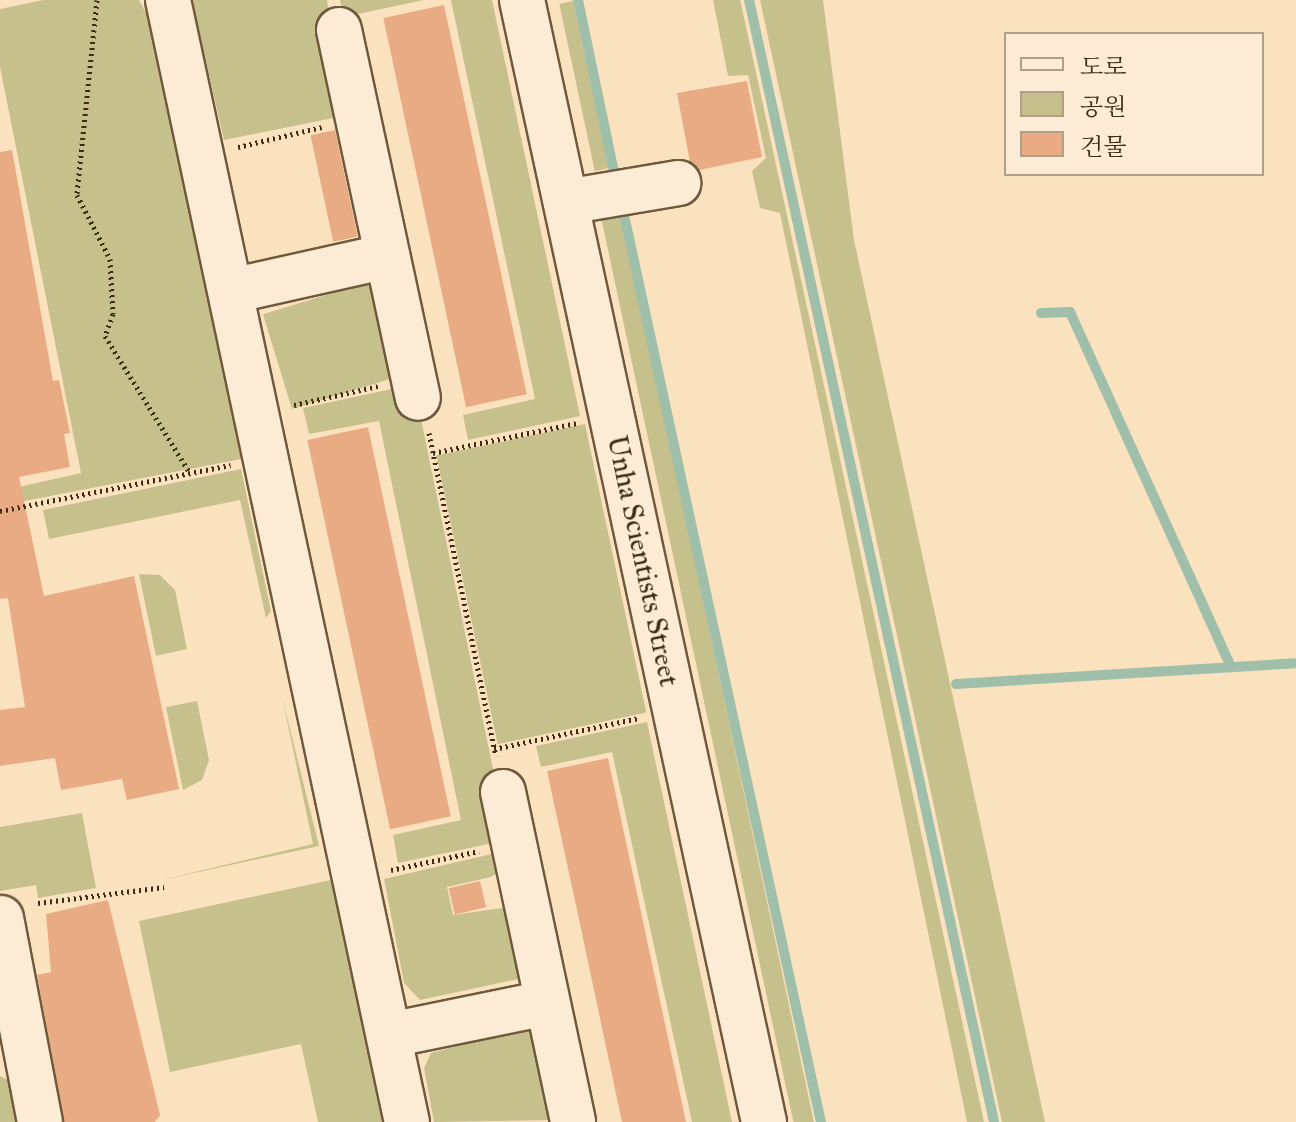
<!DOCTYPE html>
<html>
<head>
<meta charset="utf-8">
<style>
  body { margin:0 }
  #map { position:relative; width:1296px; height:1122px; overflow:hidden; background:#fbe2be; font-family:"IM FELL Great Primer","Noto Serif KR",serif }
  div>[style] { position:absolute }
  .green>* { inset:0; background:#c6c18c; transform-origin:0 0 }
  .stream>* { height:10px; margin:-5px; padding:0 5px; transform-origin:5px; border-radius:5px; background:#a0bfab }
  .building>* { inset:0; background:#e9ab83; transform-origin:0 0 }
  .path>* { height:5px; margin-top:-2.5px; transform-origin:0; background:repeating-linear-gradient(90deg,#402b12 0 2px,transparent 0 6px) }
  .roads { filter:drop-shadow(2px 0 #6f593d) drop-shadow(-2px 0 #6f593d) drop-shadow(0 2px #6f593d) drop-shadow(0 -2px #6f593d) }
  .minor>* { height:44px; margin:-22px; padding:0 22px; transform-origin:22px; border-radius:22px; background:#fcecd5 }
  span { translate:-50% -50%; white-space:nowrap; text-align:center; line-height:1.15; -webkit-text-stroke:8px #fcecd5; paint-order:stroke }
  .street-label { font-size:28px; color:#402b12 }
  .legend { position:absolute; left:1004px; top:32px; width:260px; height:144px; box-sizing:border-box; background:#fcecd5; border:2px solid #b19f87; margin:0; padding:10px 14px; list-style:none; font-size:24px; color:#402b12 }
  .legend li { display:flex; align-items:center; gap:16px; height:40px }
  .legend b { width:40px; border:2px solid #b19f87 }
</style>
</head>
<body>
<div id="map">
  <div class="green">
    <div style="clip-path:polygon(43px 0,139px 0,146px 13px,241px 459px,4px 505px,1px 491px,81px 473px,0 67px,0 9px)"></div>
    <div style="clip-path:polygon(192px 0,327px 0,343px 116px,224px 140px)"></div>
    <div style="clip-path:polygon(340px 0,424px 0,344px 17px)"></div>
    <div style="clip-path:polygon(451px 0,492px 0,580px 416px,468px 440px,463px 415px,535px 399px)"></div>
    <div style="clip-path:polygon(713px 0,740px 0,742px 8px,984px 1122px,967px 1122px,780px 213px,760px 208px,752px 171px,766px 158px,748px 75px,728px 76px)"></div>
    <div style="clip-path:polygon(760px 0,823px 0,854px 240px,1045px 1122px,1002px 1122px)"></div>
    <div style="left:573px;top:1px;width:171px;height:14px;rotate:78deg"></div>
    <div style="left:620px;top:210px;width:933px;height:20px;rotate:78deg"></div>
    <div style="left:372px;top:281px;width:99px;height:114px;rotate:73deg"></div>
    <div style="clip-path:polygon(401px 387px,409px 421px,421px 419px,497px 788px,498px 842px,398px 863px,393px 835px,461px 820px,379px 421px,309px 434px,303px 408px)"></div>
    <div style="left:585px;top:424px;width:295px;height:152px;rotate:78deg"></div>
    <div style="clip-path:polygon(241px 469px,271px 611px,266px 618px,240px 500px,49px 539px,43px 510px)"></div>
    <div style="clip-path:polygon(139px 574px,160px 575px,175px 590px,187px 649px,156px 656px)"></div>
    <div style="clip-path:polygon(282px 697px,319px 846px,157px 881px,313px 844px)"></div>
    <div style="clip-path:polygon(197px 701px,209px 760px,202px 780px,183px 790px,166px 707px)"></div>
    <div style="clip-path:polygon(647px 722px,732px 1122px,692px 1122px,612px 752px,541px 767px,536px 746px)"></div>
    <div style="clip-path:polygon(82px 813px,96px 888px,38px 898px,36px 885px,0 891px,0 827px)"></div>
    <div style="clip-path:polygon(500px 852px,500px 871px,491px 877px,447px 887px,453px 915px,509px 907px,523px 978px,420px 1000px,404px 983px,384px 879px)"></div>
    <div style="clip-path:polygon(331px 880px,382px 1122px,318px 1122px,301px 1044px,170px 1072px,139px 921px)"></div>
    <div style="clip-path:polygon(530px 1027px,558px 1120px,434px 1122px,424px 1068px,431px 1053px)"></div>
    <div style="clip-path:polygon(0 1076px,8px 1080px,17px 1122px,0 1122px)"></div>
  </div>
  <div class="stream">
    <div style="left:578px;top:0;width:186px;rotate:78.2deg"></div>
    <div style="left:749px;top:0;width:1148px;rotate:77.68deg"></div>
    <div style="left:621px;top:201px;width:942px;rotate:77.75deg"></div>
    <div style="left:1041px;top:313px;width:29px;rotate:-2deg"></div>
    <div style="left:1070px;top:312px;width:390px;rotate:65.6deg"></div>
    <div style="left:956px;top:684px;width:341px;rotate:-3.5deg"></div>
  </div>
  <div class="building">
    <div style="left:444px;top:5px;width:398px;height:62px;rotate:78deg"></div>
    <div style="clip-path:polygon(747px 81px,762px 157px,699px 170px,690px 162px,677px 93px)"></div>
    <div style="left:335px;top:130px;width:109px;height:25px;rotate:78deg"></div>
    <div style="clip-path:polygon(12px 150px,53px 381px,59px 380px,70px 433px,64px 434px,70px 467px,19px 477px,44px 596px,134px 576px,179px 789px,127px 800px,122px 779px,61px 790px,55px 758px,0 766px,0 710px,25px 707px,8px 598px,0 599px,0 152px)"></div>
    <div style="left:368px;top:427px;width:398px;height:62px;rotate:78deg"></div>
    <div style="clip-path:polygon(608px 758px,686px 1122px,622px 1122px,580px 924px,547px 771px)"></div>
    <div style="left:480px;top:881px;width:27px;height:32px;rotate:77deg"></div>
    <div style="clip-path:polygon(108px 900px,160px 1115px,155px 1122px,64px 1122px,37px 975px,51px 972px,46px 914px)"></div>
  </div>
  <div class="path">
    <div style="left:97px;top:0;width:196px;rotate:95.9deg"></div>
    <div style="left:77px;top:195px;width:72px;rotate:62.7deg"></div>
    <div style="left:110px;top:259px;width:55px;rotate:86.9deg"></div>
    <div style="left:113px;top:314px;width:23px;rotate:110deg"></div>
    <div style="left:105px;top:336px;width:161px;rotate:58.2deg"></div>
    <div style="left:238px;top:147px;width:86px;rotate:-13.4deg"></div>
    <div style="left:294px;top:405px;width:86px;rotate:-12.7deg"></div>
    <div style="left:429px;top:433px;width:330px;rotate:78.3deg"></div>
    <div style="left:433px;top:453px;width:147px;rotate:-11.8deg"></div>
    <div style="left:0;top:511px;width:235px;rotate:-11.3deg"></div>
    <div style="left:494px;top:749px;width:147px;rotate:-12.1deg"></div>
    <div style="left:391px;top:870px;width:90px;rotate:-12.2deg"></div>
    <div style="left:38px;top:903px;width:127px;rotate:-7.2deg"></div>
  </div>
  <div class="roads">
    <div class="minor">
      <div style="left:168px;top:0;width:1147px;rotate:77.98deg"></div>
      <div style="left:522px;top:0;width:1148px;rotate:77.83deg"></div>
      <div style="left:339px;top:30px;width:376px;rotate:77.9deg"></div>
      <div style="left:566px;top:202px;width:114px;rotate:-9.6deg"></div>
      <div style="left:231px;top:291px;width:160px;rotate:-12.6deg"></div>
      <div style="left:503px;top:792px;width:337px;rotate:78deg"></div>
      <div style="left:1px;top:918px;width:208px;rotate:79.2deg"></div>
      <div style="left:390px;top:1035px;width:159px;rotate:-11.6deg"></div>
    </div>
  </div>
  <div class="street-label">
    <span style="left:643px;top:561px;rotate:78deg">Unha Scientists Street</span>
  </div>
  <ul class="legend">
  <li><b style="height:10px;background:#fcecd5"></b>도로</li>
  <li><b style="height:22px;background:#c6c18c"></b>공원</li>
  <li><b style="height:22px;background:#e9ab83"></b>건물</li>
  </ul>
</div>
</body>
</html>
